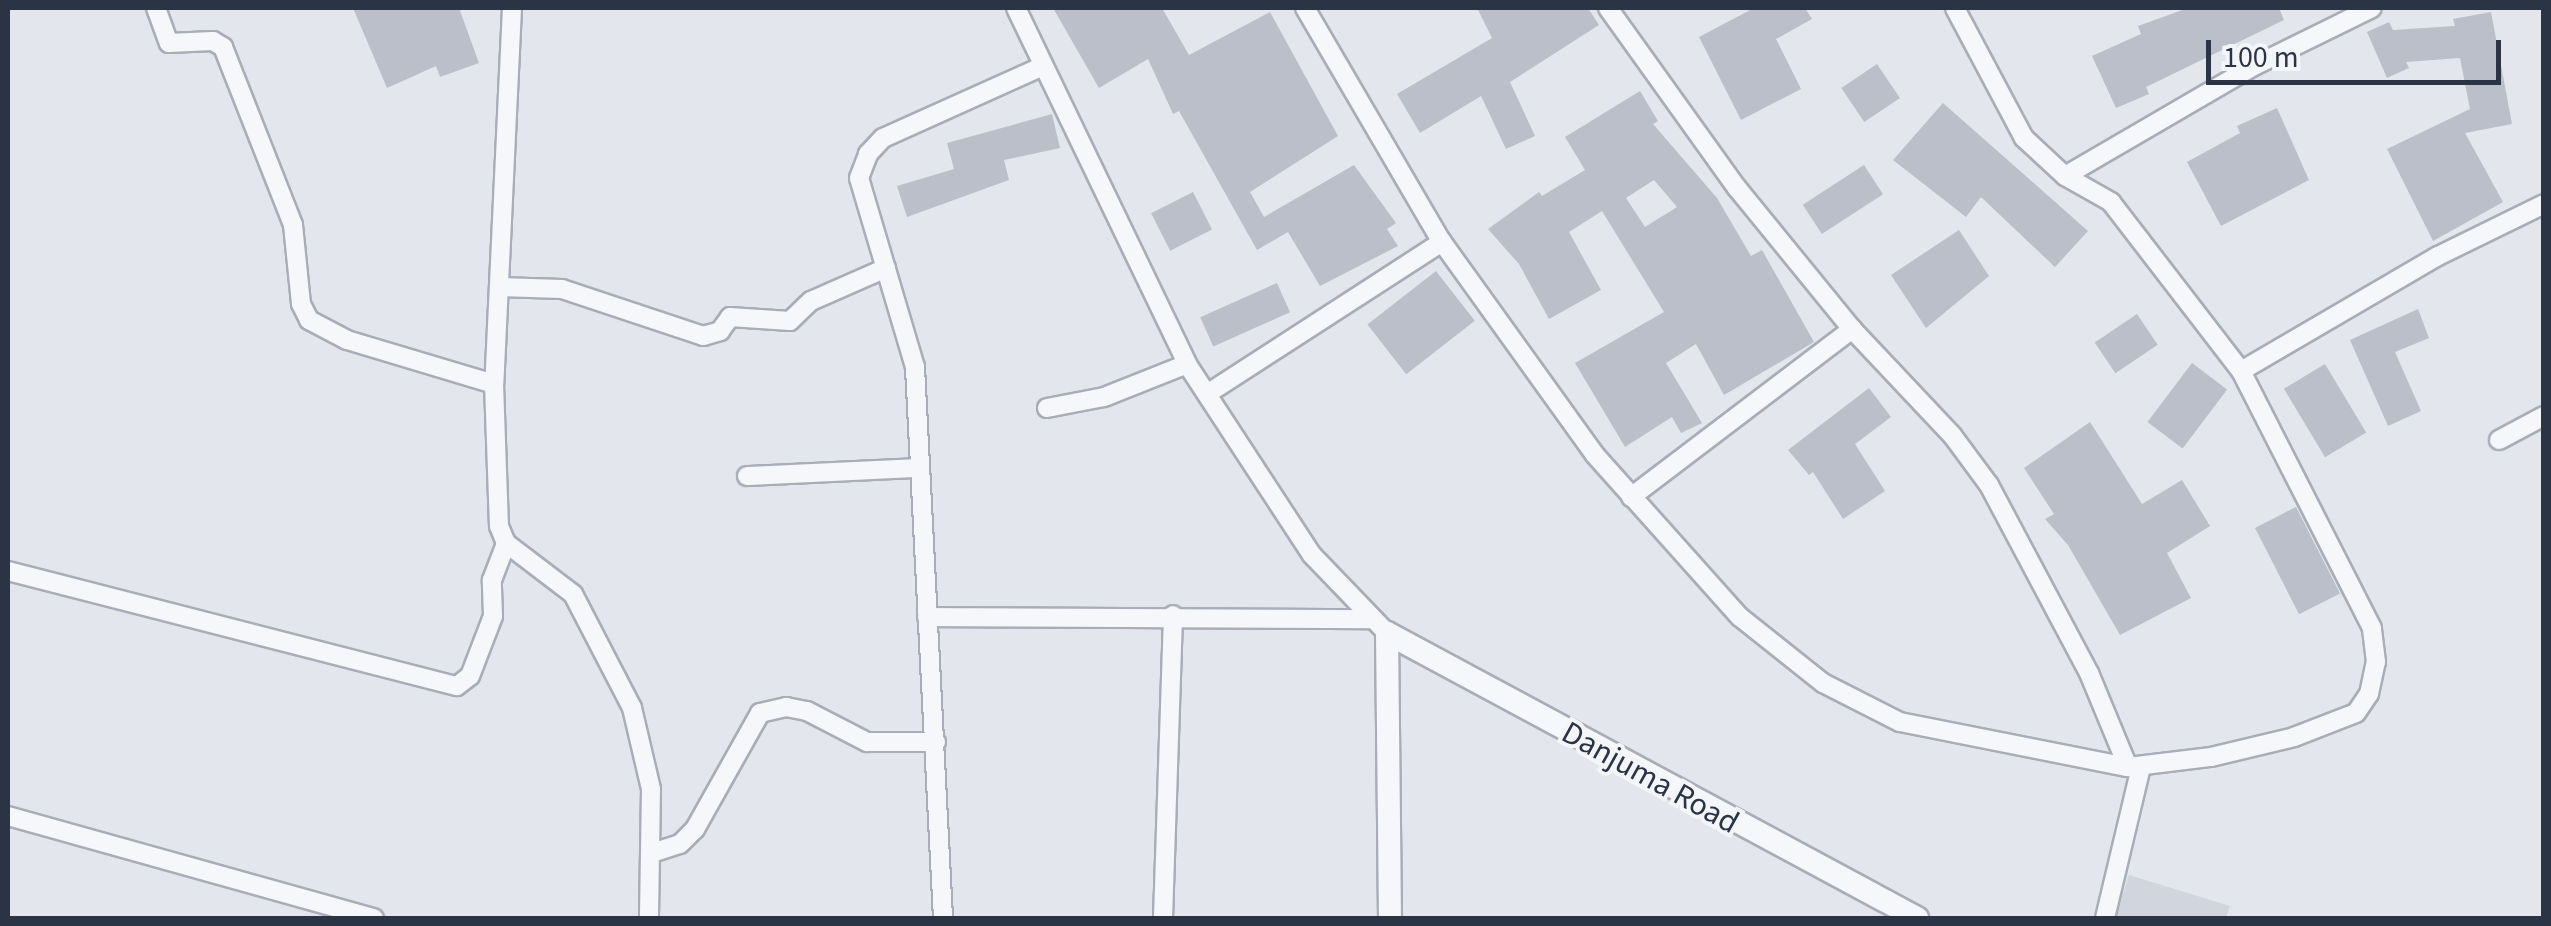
<!DOCTYPE html>
<html>
<head>
<meta charset="utf-8">
<style>
  body { margin:0 }
  #map { position:relative; width:2551px; height:926px; overflow:hidden; background:#e3e6ec; font-family:"Source Sans 3",sans-serif }
  div>[style] { position:absolute }
  .built>* { inset:0; background:#d1d5de }
  .building>* { inset:0; background:#babfca; transform-origin:0 0 }
  .roads { filter:drop-shadow(2px 0 #a8adb7) drop-shadow(-2px 0 #a8adb7) drop-shadow(0 2px #a8adb7) drop-shadow(0 -2px #a8adb7) }
  .minor>* { height:18px; margin:-9px; padding:0 9px; transform-origin:9px; border-radius:9px; background:#f6f7fa }
  .tertiary>* { height:22px; margin:-11px; padding:0 11px; transform-origin:11px; border-radius:11px; background:#f6f7fa }
  span { translate:-50% -50%; white-space:nowrap; text-align:center; line-height:1.15; -webkit-text-stroke:8px #f3f5f9; paint-order:stroke }
  .street-label { font-size:32px; color:#2a3445 }
  .frame { position:absolute; inset:0; border:10px solid #2a3445; pointer-events:none }
  .scale { position:absolute; left:2206px; top:40px; width:295px; height:45px; box-sizing:border-box; border:5px solid #2a3445; border-top:0; padding-left:12px; font-size:30px; line-height:35px; white-space:nowrap; color:#2a3445; -webkit-text-stroke:8px #f3f5f9; paint-order:stroke }
</style>
</head>
<body>
<div id="map">
  <div class="built">
    <div style="clip-path:polygon(2129px 875px,2230px 906px,2226px 918px,2115px 918px)"></div>
  </div>
  <div class="building">
    <div style="clip-path:polygon(353px 8px,459px 8px,479px 63px,440px 77px,436px 66px,387px 88px)"></div>
    <div style="clip-path:polygon(1053px 8px,1162px 8px,1189px 55px,1270px 12px,1338px 136px,1250px 192px,1264px 217px,1354px 165px,1396px 223px,1387px 229px,1398px 246px,1320px 286px,1288px 232px,1257px 250px,1179px 111px,1173px 114px,1148px 59px,1099px 88px)"></div>
    <div style="clip-path:polygon(1477px 8px,1588px 8px,1599px 25px,1510px 82px,1535px 136px,1506px 149px,1481px 96px,1420px 133px,1397px 94px,1492px 38px)"></div>
    <div style="clip-path:polygon(1754px 8px,1805px 8px,1812px 19px,1776px 39px,1801px 89px,1741px 120px,1699px 37px)"></div>
    <div style="clip-path:polygon(2188px 8px,2279px 8px,2284px 20px,2146px 87px,2149px 94px,2116px 108px,2092px 56px,2141px 34px,2138px 26px)"></div>
    <div style="clip-path:polygon(2491px 12px,2512px 124px,2465px 133px,2503px 202px,2433px 241px,2387px 149px,2470px 109px,2460px 58px,2406px 62px,2409px 68px,2387px 78px,2367px 32px,2389px 22px,2393px 30px,2455px 26px,2453px 19px)"></div>
    <div style="left:1877px;top:64px;width:41px;height:43px;rotate:56deg"></div>
    <div style="clip-path:polygon(evenodd,1640px 91px,1658px 121px,1653px 124px,1717px 198px,1751px 256px,1762px 250px,1814px 342px,1724px 395px,1696px 344px,1666px 363px,1702px 423px,1681px 433px,1672px 417px,1625px 447px,1575px 363px,1664px 312px,1637px 268px,1602px 211px,1569px 232px,1601px 290px,1549px 319px,1519px 264px,1488px 229px,1539px 192px,1542px 196px,1585px 170px,1565px 137px,1640px 91px,1654px 180px,1677px 207px,1645px 227px,1626px 198px,1654px 180px)"></div>
    <div style="clip-path:polygon(1943px 103px,2088px 231px,2055px 267px,1981px 197px,1966px 217px,1893px 160px)"></div>
    <div style="clip-path:polygon(2277px 108px,2309px 180px,2221px 226px,2187px 162px,2240px 133px,2237px 126px)"></div>
    <div style="clip-path:polygon(1052px 114px,1060px 148px,1004px 160px,1009px 180px,907px 217px,897px 186px,954px 169px,947px 143px)"></div>
    <div style="left:1864px;top:165px;width:35px;height:73px;rotate:57deg"></div>
    <div style="left:1193px;top:192px;width:42px;height:47px;rotate:63deg"></div>
    <div style="clip-path:polygon(1959px 230px,1989px 276px,1926px 328px,1891px 275px)"></div>
    <div style="left:1436px;top:271px;width:63px;height:87px;rotate:52deg"></div>
    <div style="left:1277px;top:283px;width:32px;height:84px;rotate:66deg"></div>
    <div style="clip-path:polygon(2418px 309px,2429px 338px,2395px 352px,2421px 411px,2388px 426px,2350px 340px)"></div>
    <div style="left:2137px;top:314px;width:37px;height:51px;rotate:56deg"></div>
    <div style="left:2192px;top:363px;width:44px;height:74px;rotate:37deg"></div>
    <div style="left:2325px;top:364px;width:80px;height:48px;rotate:59deg"></div>
    <div style="clip-path:polygon(1869px 388px,1891px 417px,1855px 444px,1885px 491px,1843px 519px,1813px 472px,1809px 475px,1788px 450px)"></div>
    <div style="clip-path:polygon(2090px 422px,2142px 504px,2182px 480px,2210px 526px,2167px 553px,2191px 598px,2120px 635px,2068px 545px,2045px 519px,2054px 514px,2024px 468px)"></div>
    <div style="left:2296px;top:507px;width:97px;height:46px;rotate:63deg"></div>
  </div>
  <div class="roads">
    <div class="minor">
      <div style="left:156px;top:8px;width:37px;rotate:70deg"></div>
      <div style="left:169px;top:43px;width:44px;rotate:-2.6deg"></div>
      <div style="left:213px;top:41px;width:12px;rotate:31deg"></div>
      <div style="left:223px;top:47px;width:191px;rotate:68.5deg"></div>
      <div style="left:293px;top:225px;width:79px;rotate:84.2deg"></div>
      <div style="left:301px;top:304px;width:18px;rotate:63deg"></div>
      <div style="left:309px;top:320px;width:43px;rotate:27.8deg"></div>
      <div style="left:347px;top:340px;width:153px;rotate:16.7deg"></div>
      <div style="left:512px;top:8px;width:376px;rotate:92.7deg"></div>
      <div style="left:494px;top:384px;width:142px;rotate:88deg"></div>
      <div style="left:499px;top:526px;width:18px;rotate:68deg"></div>
      <div style="left:506px;top:543px;width:84px;rotate:37.3deg"></div>
      <div style="left:573px;top:594px;width:128px;rotate:62.6deg"></div>
      <div style="left:632px;top:708px;width:83px;rotate:76.8deg"></div>
      <div style="left:651px;top:789px;width:129px;rotate:90.9deg"></div>
      <div style="left:1016px;top:8px;width:395px;rotate:64.3deg"></div>
      <div style="left:1187px;top:364px;width:228px;rotate:56.8deg"></div>
      <div style="left:1312px;top:555px;width:108px;rotate:46.1deg"></div>
      <div style="left:1305px;top:8px;width:271px;rotate:59.7deg"></div>
      <div style="left:1442px;top:242px;width:262px;rotate:54.3deg"></div>
      <div style="left:1595px;top:455px;width:217px;rotate:48.2deg"></div>
      <div style="left:1740px;top:617px;width:106px;rotate:38.5deg"></div>
      <div style="left:1823px;top:683px;width:86px;rotate:26.9deg"></div>
      <div style="left:1900px;top:722px;width:232px;rotate:11.2deg"></div>
      <div style="left:2128px;top:767px;width:84px;rotate:-6.9deg"></div>
      <div style="left:2211px;top:757px;width:85px;rotate:-13.5deg"></div>
      <div style="left:2294px;top:737px;width:66px;rotate:-21.2deg"></div>
      <div style="left:2356px;top:713px;width:23px;rotate:-56deg"></div>
      <div style="left:2369px;top:694px;width:33px;rotate:-78deg"></div>
      <div style="left:2376px;top:662px;width:34px;rotate:-97deg"></div>
      <div style="left:2372px;top:628px;width:288px;rotate:-117deg"></div>
      <div style="left:2241px;top:371px;width:213px;rotate:-127.6deg"></div>
      <div style="left:2111px;top:202px;width:53px;rotate:-150.5deg"></div>
      <div style="left:2065px;top:176px;width:56px;rotate:-137.2deg"></div>
      <div style="left:2024px;top:138px;width:147px;rotate:-118deg"></div>
      <div style="left:1608px;top:8px;width:221px;rotate:54.4deg"></div>
      <div style="left:1737px;top:188px;width:182px;rotate:50.8deg"></div>
      <div style="left:1852px;top:329px;width:146px;rotate:46.7deg"></div>
      <div style="left:1952px;top:435px;width:62px;rotate:53.5deg"></div>
      <div style="left:1989px;top:485px;width:213px;rotate:62deg"></div>
      <div style="left:2089px;top:673px;width:102px;rotate:67.5deg"></div>
      <div style="left:2065px;top:176px;width:221px;rotate:-30.2deg"></div>
      <div style="left:2256px;top:65px;width:129px;rotate:-26.2deg"></div>
      <div style="left:499px;top:287px;width:63px;rotate:1.8deg"></div>
      <div style="left:562px;top:289px;width:149px;rotate:18.4deg"></div>
      <div style="left:703px;top:336px;width:18px;rotate:-16deg"></div>
      <div style="left:720px;top:331px;width:17px;rotate:-54deg"></div>
      <div style="left:730px;top:317px;width:60px;rotate:3.8deg"></div>
      <div style="left:790px;top:321px;width:29px;rotate:-44deg"></div>
      <div style="left:811px;top:301px;width:82px;rotate:-23.7deg"></div>
      <div style="left:2241px;top:371px;width:228px;rotate:-30.3deg"></div>
      <div style="left:2438px;top:256px;width:118px;rotate:-26.1deg"></div>
      <div style="left:1207px;top:394px;width:280px;rotate:-32.9deg"></div>
      <div style="left:1047px;top:408px;width:58px;rotate:-10.9deg"></div>
      <div style="left:1104px;top:397px;width:89px;rotate:-21.7deg"></div>
      <div style="left:2499px;top:440px;width:51px;rotate:-28.1deg"></div>
      <div style="left:747px;top:476px;width:169px;rotate:-2.7deg"></div>
      <div style="left:1631px;top:497px;width:278px;rotate:-37.2deg"></div>
      <div style="left:8px;top:571px;width:463px;rotate:14.4deg"></div>
      <div style="left:457px;top:686px;width:16px;rotate:-38deg"></div>
      <div style="left:470px;top:676px;width:64px;rotate:-69deg"></div>
      <div style="left:493px;top:616px;width:36px;rotate:-92deg"></div>
      <div style="left:492px;top:580px;width:40px;rotate:-69deg"></div>
      <div style="left:927px;top:617px;width:443px;rotate:0.3deg"></div>
      <div style="left:8px;top:816px;width:380px;rotate:15.6deg"></div>
      <div style="left:655px;top:852px;width:26px;rotate:-18deg"></div>
      <div style="left:680px;top:844px;width:21px;rotate:-45deg"></div>
      <div style="left:695px;top:829px;width:133px;rotate:-60.7deg"></div>
      <div style="left:760px;top:713px;width:27px;rotate:-13deg"></div>
      <div style="left:786px;top:707px;width:21px;rotate:11deg"></div>
      <div style="left:807px;top:711px;width:68px;rotate:27.3deg"></div>
      <div style="left:867px;top:742px;width:69px"></div>
      <div style="left:943px;top:918px;width:552px;rotate:-92.91deg"></div>
      <div style="left:915px;top:367px;width:197px;rotate:-106.5deg"></div>
      <div style="left:859px;top:178px;width:26px;rotate:-69deg"></div>
      <div style="left:868px;top:154px;width:22px;rotate:-47deg"></div>
      <div style="left:883px;top:138px;width:173px;rotate:-24.2deg"></div>
      <div style="left:1163px;top:918px;width:303px;rotate:-88.1deg"></div>
      <div style="left:2105px;top:918px;width:155px;rotate:-76.6deg"></div>
    </div>
    <div class="tertiary">
      <div style="left:1390px;top:918px;width:285px;rotate:-90.6deg"></div>
      <div style="left:1387px;top:633px;width:602px;rotate:28.27deg"></div>
    </div>
  </div>
  <div class="street-label">
    <span style="left:1650px;top:778px;rotate:29deg">Danjuma Road</span>
  </div>
  <div class="frame"></div>
  <div class="scale">100 m</div>
</div>
</body>
</html>
